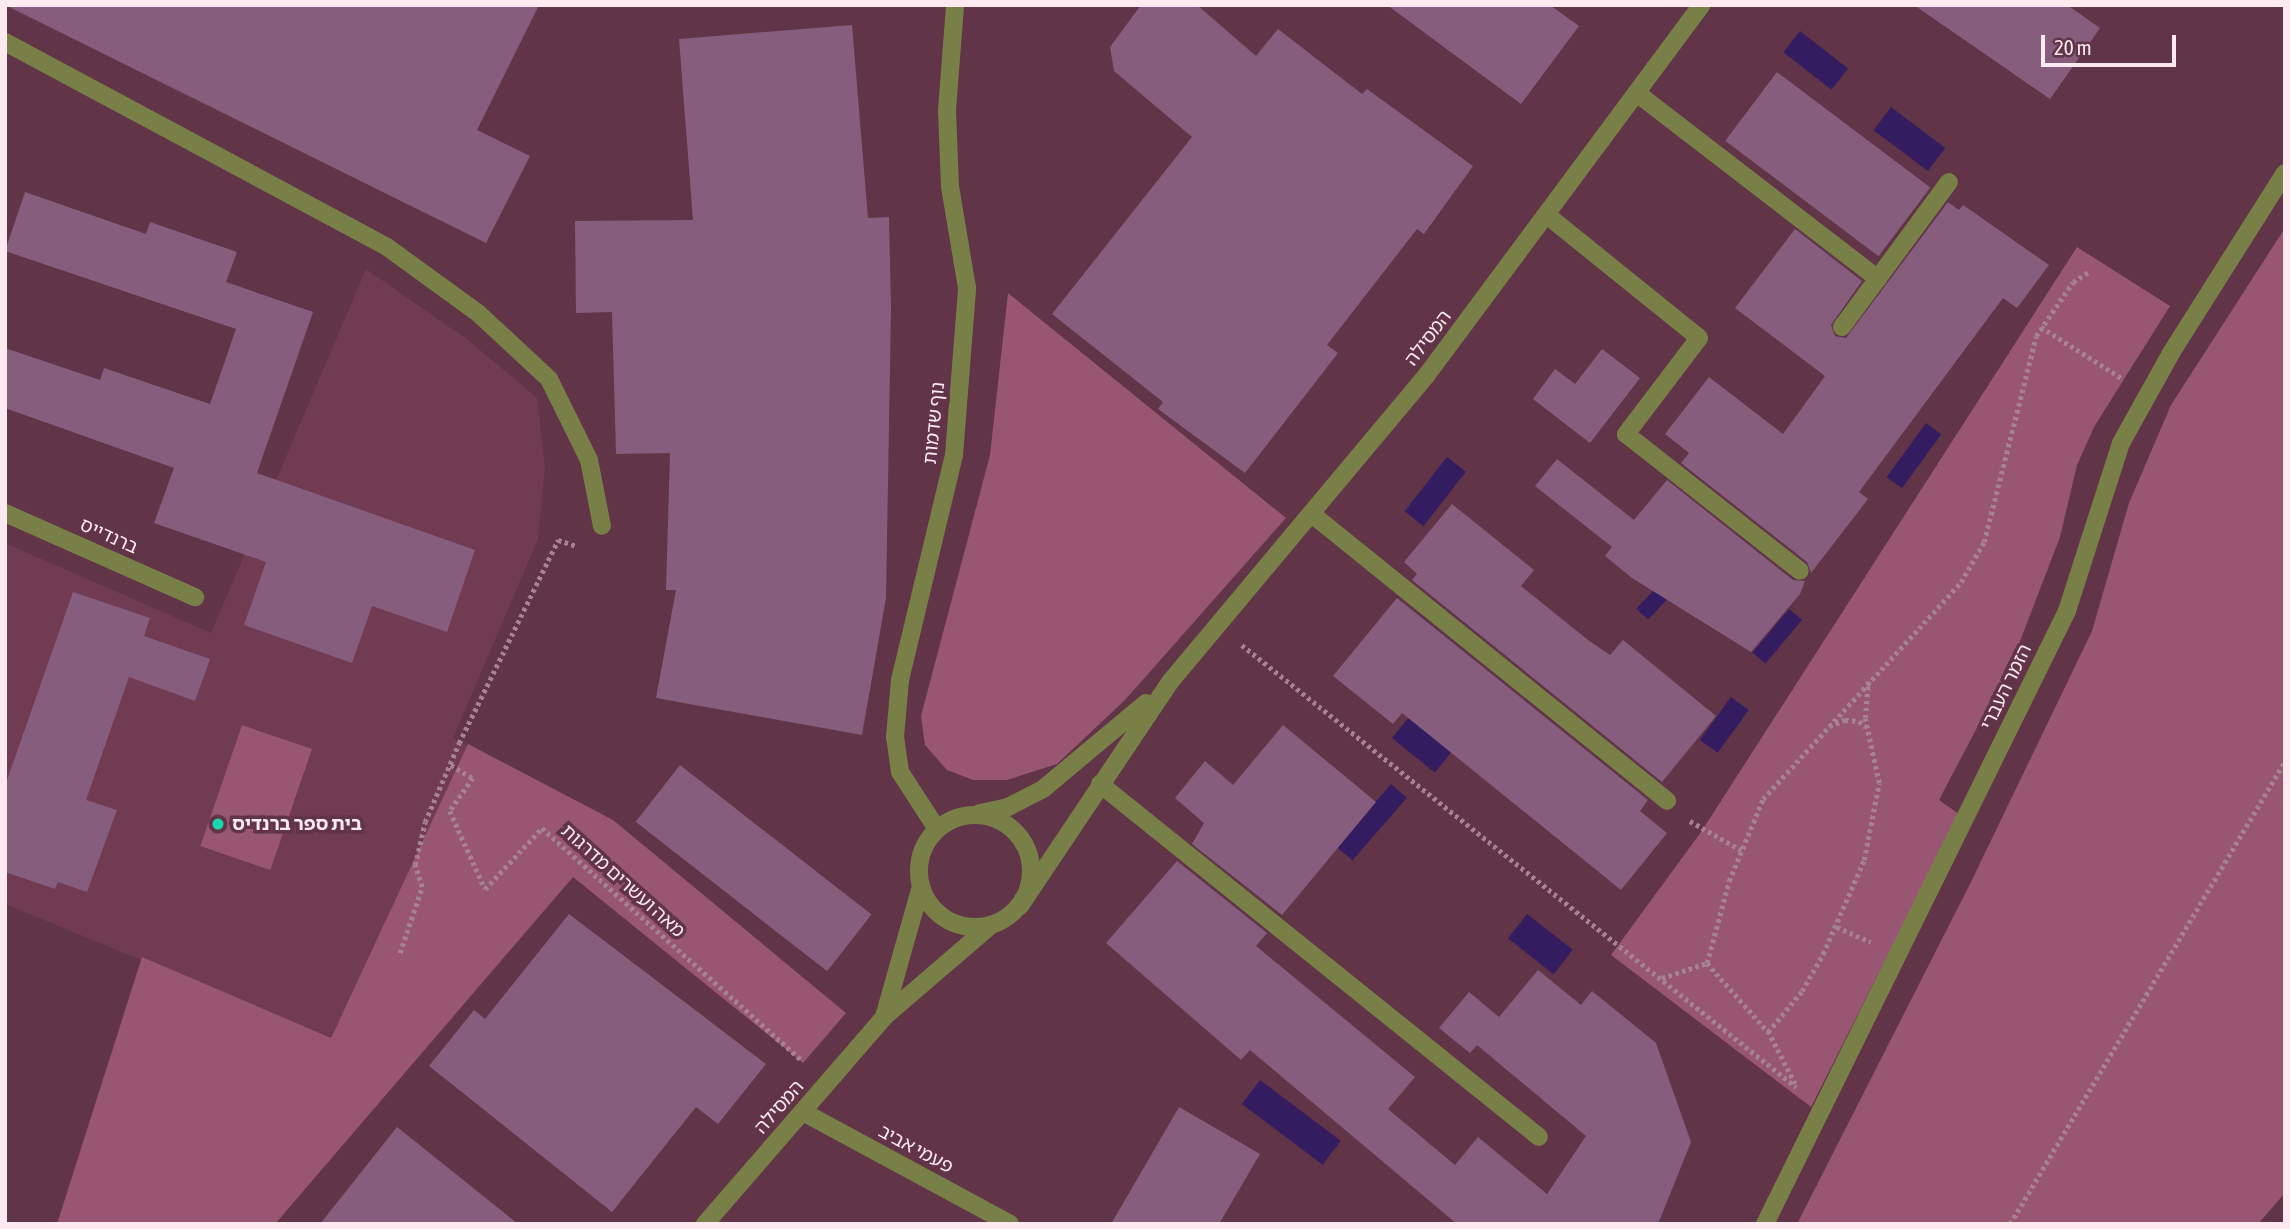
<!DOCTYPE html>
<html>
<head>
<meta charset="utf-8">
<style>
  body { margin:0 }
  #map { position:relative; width:2290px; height:1229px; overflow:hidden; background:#623447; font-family:"Asap Condensed","Noto Sans Hebrew",sans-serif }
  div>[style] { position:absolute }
  .built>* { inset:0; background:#713b51 }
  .green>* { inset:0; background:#985672; transform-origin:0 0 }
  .water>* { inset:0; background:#341c61; transform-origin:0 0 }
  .building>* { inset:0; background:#875d7e; transform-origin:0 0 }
  .path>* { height:4.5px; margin-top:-2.25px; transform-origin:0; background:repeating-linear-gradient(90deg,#a58390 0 3.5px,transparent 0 7px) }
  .minor>* { height:18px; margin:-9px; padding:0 9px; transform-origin:9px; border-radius:9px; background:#798047 }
  .minor>.ring { margin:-9px; padding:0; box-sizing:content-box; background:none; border:18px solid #798047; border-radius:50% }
  .dots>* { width:19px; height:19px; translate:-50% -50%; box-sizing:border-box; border:4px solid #623447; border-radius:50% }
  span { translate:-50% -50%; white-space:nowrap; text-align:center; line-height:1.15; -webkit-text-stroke:7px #623447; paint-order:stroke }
  .street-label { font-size:19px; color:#fceaf0 }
  .poi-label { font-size:19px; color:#fceaf0; font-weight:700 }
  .left { translate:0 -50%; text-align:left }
  .frame { position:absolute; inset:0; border:7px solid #fceaf0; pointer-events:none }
  .scale { position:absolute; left:2041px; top:35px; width:135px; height:32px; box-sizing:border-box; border:4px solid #fceaf0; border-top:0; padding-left:9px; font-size:21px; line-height:24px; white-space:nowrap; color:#fceaf0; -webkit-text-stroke:5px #623447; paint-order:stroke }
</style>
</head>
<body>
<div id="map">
  <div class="built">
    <div style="clip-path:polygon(366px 269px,468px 340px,537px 398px,545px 467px,538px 539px,453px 738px,468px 745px,331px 1038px,5px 904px,5px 543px,211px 633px)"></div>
  </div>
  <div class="green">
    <div style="clip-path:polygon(2285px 228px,2285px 1193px,2258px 1224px,1797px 1224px,1970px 884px,2092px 631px,2129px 503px,2171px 405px)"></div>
    <div style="clip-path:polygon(2077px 247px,2170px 306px,2094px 427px,2077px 465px,2060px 537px,2014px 657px,1939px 800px,1959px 814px,1811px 1107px,1611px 955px,1701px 832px)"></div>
    <div style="clip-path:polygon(1008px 293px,1286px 518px,1125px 700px,1057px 764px,1007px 780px,973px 780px,947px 770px,925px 745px,921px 716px,990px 455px)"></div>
    <div style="left:242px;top:725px;width:74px;height:128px;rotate:19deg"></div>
    <div style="clip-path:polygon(468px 744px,613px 820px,846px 1013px,803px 1063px,573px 877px,275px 1224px,57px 1224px,142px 957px,331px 1038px)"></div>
  </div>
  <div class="water">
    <div style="left:1800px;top:31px;width:61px;height:27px;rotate:38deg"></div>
    <div style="left:1891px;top:107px;width:68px;height:29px;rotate:37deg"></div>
    <div style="left:1926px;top:423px;width:19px;height:67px;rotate:36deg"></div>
    <div style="left:1447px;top:457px;width:24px;height:69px;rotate:38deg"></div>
    <div style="left:1680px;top:562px;width:16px;height:64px;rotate:43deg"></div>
    <div style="left:1789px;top:609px;width:17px;height:57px;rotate:40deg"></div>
    <div style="left:1731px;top:697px;width:22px;height:53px;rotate:36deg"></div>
    <div style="left:1409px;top:717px;width:55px;height:27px;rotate:39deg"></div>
    <div style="left:1391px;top:784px;width:21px;height:83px;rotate:41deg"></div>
    <div style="left:1527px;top:914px;width:58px;height:31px;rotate:38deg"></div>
    <div style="left:1260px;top:1080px;width:101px;height:30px;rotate:37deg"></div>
  </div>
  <div class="building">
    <div style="clip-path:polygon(5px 5px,539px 5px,477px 130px,530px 156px,486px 243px)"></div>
    <div style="clip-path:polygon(1141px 5px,1197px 5px,1256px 56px,1278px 29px,1362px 94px,1367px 89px,1473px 166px,1424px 234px,1417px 229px,1327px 345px,1338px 353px,1245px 473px,1158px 409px,1163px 402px,1052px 314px,1192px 137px,1114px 71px,1110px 47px)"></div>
    <div style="clip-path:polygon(1387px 5px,1550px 5px,1579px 26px,1521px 104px)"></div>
    <div style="clip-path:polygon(1914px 5px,2067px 5px,2100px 28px,2050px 99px)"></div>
    <div style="clip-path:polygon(852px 25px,868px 218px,889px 217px,891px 309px,886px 598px,862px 735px,656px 698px,676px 590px,666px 590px,670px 453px,616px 454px,612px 312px,576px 313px,575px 221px,693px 220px,679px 39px)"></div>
    <div style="left:1777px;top:72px;width:192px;height:86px;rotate:37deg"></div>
    <div style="clip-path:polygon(25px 192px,146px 234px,150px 222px,237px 252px,226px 282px,313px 312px,257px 473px,475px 550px,447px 632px,372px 606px,352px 663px,244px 625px,266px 562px,154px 523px,174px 468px,5px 408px,5px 348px,100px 380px,104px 368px,210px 404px,236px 329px,5px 251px)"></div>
    <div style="clip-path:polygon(1948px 202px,1959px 210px,1963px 205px,2049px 265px,2017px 308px,2003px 298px,1859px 492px,1868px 499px,1811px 573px,1807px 562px,1681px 463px,1689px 453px,1665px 434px,1709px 377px,1783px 434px,1825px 376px,1735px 308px,1795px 229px,1862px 281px,1831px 325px,1835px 336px,1846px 338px)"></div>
    <div style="clip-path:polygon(1602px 349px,1640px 378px,1590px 443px,1533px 399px,1555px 369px,1575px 384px)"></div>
    <div style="clip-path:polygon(1557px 459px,1634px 520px,1667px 480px,1793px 580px,1805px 581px,1800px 594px,1751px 652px,1632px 578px,1605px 556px,1612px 547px,1535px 486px)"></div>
    <div style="clip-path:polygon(1452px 504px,1534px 570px,1521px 586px,1588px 640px,1610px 655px,1623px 640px,1716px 716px,1662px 782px,1412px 580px,1417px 574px,1404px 562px)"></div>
    <div style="clip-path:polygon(73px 592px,150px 618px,144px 636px,210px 659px,195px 701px,129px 677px,86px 800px,117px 810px,87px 892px,58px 882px,55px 889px,5px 872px,5px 786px)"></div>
    <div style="clip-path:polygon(1397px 598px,1648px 800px,1640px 811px,1667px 833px,1621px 890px,1402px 713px,1393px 724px,1333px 676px)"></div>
    <div style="clip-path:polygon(1283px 725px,1376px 802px,1282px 915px,1192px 844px,1204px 823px,1175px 798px,1205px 761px,1233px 785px)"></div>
    <div style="left:680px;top:765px;width:243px;height:72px;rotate:38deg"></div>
    <div style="clip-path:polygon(1177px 861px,1267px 933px,1256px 946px,1415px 1077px,1388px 1109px,1455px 1165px,1478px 1137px,1547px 1194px,1586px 1136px,1477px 1045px,1470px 1053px,1439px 1028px,1469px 992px,1499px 1017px,1538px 970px,1581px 1005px,1592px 991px,1656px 1043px,1691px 1142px,1658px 1224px,1457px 1224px,1250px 1050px,1241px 1060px,1106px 943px)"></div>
    <div style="clip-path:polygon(569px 914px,766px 1064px,718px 1124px,696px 1107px,612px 1212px,429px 1066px,474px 1010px,485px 1019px)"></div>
    <div style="clip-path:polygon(1179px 1107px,1260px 1154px,1219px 1224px,1111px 1224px)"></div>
    <div style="clip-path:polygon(397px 1127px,518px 1224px,320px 1224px)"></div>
  </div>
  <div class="path">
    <div style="left:2041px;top:327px;width:97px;rotate:32.4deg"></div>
    <div style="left:1242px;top:645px;width:709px;rotate:38.58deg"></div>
    <div style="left:1829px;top:726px;width:17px;rotate:-21deg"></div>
    <div style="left:1845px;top:720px;width:14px;rotate:4deg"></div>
    <div style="left:1859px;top:721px;width:9px;rotate:41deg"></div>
    <div style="left:451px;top:765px;width:26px;rotate:31deg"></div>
    <div style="left:473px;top:778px;width:40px;rotate:124.9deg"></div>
    <div style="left:450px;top:811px;width:85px;rotate:65.8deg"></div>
    <div style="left:485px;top:889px;width:83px;rotate:-46.9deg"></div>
    <div style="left:542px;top:828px;width:350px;rotate:41.8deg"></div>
    <div style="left:1690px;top:821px;width:59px;rotate:29.6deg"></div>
    <div style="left:1837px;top:927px;width:37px;rotate:24deg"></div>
    <div style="left:400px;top:953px;width:70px;rotate:-71.6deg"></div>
    <div style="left:422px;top:887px;width:23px;rotate:-108deg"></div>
    <div style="left:415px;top:865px;width:44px;rotate:-76.9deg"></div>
    <div style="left:425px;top:822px;width:86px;rotate:-66.7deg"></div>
    <div style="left:459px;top:743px;width:226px;rotate:-64deg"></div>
    <div style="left:558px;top:540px;width:20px;rotate:18deg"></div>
    <div style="left:1707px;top:963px;width:92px;rotate:48.5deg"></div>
    <div style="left:1662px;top:978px;width:47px;rotate:-18.4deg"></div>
    <div style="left:1707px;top:963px;width:85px;rotate:-75deg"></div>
    <div style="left:1729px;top:881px;width:89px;rotate:-67.5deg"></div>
    <div style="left:1763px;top:799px;width:294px;rotate:-47.6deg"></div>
    <div style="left:1961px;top:582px;width:46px;rotate:-60.1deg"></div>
    <div style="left:1984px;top:542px;width:212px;rotate:-75.8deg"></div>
    <div style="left:2036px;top:336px;width:65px;rotate:-55.6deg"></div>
    <div style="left:2073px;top:282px;width:20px;rotate:-33deg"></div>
    <div style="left:1795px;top:1084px;width:59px;rotate:-117.4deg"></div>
    <div style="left:1768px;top:1032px;width:53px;rotate:-50.3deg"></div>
    <div style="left:1802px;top:991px;width:43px;rotate:-60.4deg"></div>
    <div style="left:1823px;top:954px;width:103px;rotate:-66.4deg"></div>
    <div style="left:1864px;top:860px;width:78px;rotate:-79deg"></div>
    <div style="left:1879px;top:783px;width:66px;rotate:-102.2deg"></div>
    <div style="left:1865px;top:718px;width:37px;rotate:-85deg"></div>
    <div style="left:2010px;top:1224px;width:539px;rotate:-59.29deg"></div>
  </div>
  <div class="minor">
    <div style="left:5px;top:42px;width:434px;rotate:28.2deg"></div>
    <div style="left:387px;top:247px;width:112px;rotate:36deg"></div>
    <div style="left:478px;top:313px;width:97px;rotate:42.9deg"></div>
    <div style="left:549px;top:379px;width:90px;rotate:63.7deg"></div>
    <div style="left:589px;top:460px;width:67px;rotate:78.9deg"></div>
    <div style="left:1638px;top:94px;width:303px;rotate:37.6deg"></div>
    <div style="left:1548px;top:216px;width:194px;rotate:38.9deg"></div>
    <div style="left:1699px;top:338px;width:121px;rotate:127.2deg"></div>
    <div style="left:1626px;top:434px;width:221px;rotate:38.2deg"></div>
    <div style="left:1842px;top:327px;width:180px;rotate:-53.6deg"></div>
    <div style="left:5px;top:513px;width:208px;rotate:23.9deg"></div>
    <div style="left:1313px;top:515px;width:455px;rotate:38.9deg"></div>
    <div style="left:1100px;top:784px;width:563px;rotate:38.8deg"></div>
    <div style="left:980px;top:813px;width:29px;rotate:-12deg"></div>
    <div style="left:1008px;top:807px;width:39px;rotate:-27deg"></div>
    <div style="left:1043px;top:789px;width:134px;rotate:-39.9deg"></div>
    <div class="ring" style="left:919px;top:815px;width:94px;height:94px"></div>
    <div style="left:937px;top:829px;width:68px;rotate:-123deg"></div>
    <div style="left:900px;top:772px;width:35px;rotate:-98deg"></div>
    <div style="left:895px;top:737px;width:57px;rotate:-85deg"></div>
    <div style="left:900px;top:680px;width:231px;rotate:-76.5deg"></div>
    <div style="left:954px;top:455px;width:168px;rotate:-85.5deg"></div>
    <div style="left:967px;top:288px;width:103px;rotate:-99.5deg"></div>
    <div style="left:950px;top:186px;width:76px;rotate:-92.3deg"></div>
    <div style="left:947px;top:110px;width:105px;rotate:-85.6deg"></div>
    <div style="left:1020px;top:906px;width:270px;rotate:-56.2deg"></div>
    <div style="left:1170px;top:682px;width:399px;rotate:-50.1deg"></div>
    <div style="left:1426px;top:376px;width:462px;rotate:-53.4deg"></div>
    <div style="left:884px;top:1017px;width:136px;rotate:-74.2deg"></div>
    <div style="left:803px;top:1112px;width:235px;rotate:28.4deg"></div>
    <div style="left:705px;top:1224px;width:274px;rotate:-49.1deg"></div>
    <div style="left:884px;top:1017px;width:141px;rotate:-40.7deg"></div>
    <div style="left:1765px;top:1224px;width:683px;rotate:-63.77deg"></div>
    <div style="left:2067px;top:611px;width:176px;rotate:-72.2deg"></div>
    <div style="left:2121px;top:443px;width:103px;rotate:-60.9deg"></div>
    <div style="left:2171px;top:353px;width:213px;rotate:-57.7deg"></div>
  </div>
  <div class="dots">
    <div style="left:218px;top:824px;background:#1bd5b1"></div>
  </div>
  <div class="street-label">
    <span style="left:1428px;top:338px;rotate:-53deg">המסילה</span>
    <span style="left:934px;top:423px;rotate:-84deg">נוף שדמות</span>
    <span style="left:109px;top:536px;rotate:24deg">ברנדייס</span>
    <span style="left:2006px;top:687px;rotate:-64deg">הזמר העברי</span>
    <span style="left:623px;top:881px;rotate:42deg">מאה ועשרים מדרגות</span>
    <span style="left:779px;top:1107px;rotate:-49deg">המסילה</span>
    <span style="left:916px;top:1149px;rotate:28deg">פעמי אביב</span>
  </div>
  <div class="poi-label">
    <span class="left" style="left:232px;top:824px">בית ספר ברנדיס</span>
  </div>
  <div class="frame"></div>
  <div class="scale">20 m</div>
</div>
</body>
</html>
